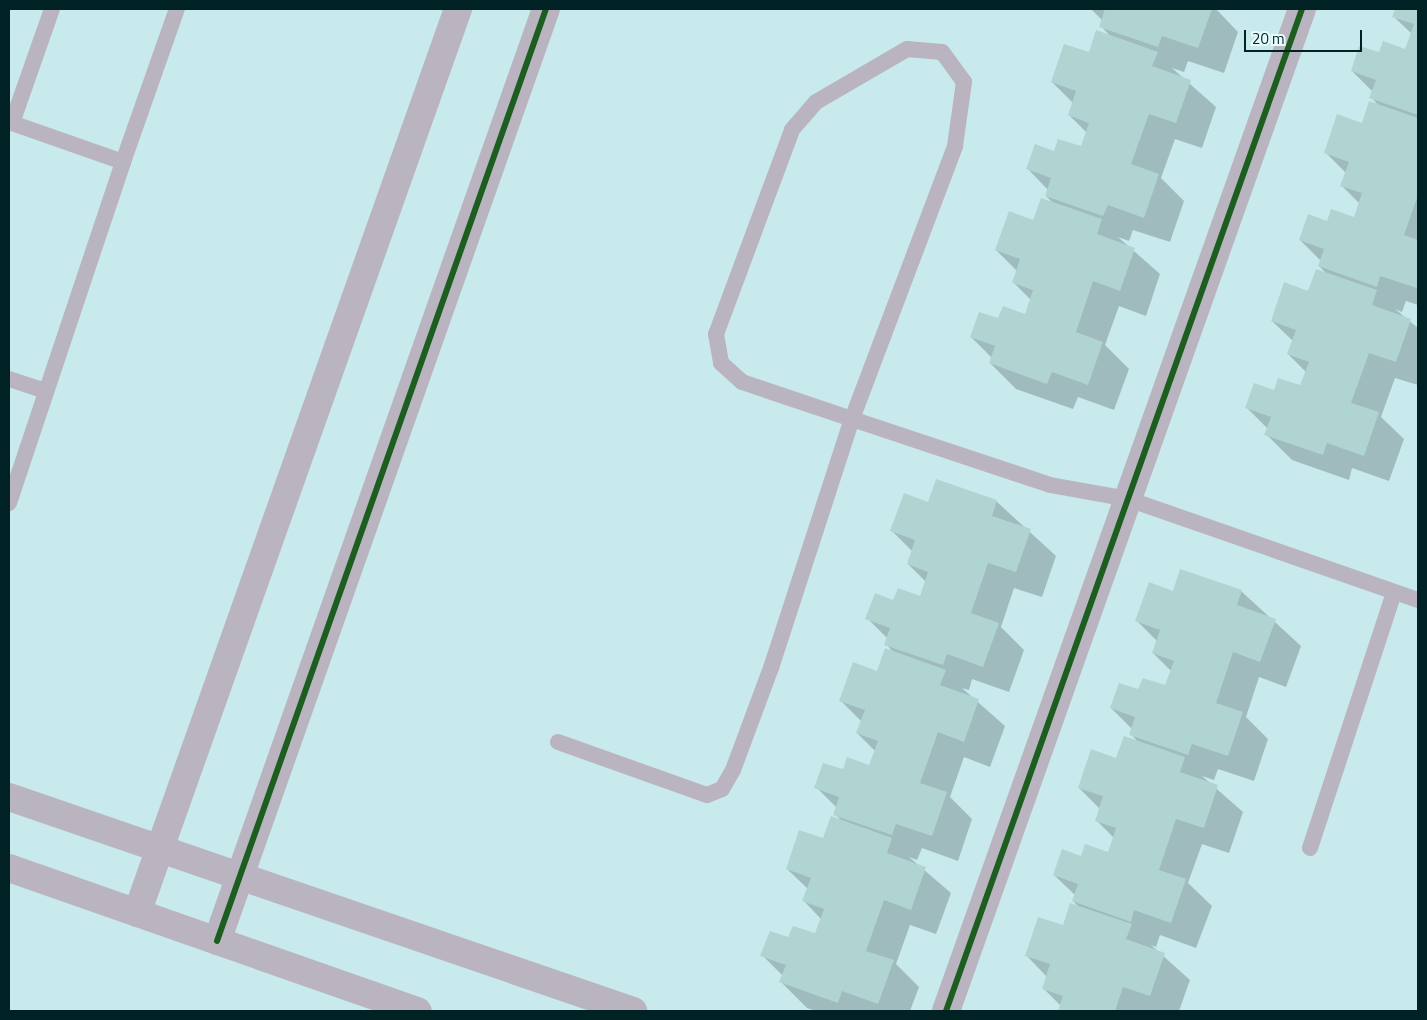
<!DOCTYPE html>
<html>
<head>
<meta charset="utf-8">
<style>
  body { margin:0 }
  #map { position:relative; width:1427px; height:1020px; overflow:hidden; background:#c8eaed; font-family:"Titillium Web",sans-serif }
  div>[style] { position:absolute }
  .shadow>* { inset:0; background:#0003 }
  .building>* { inset:0; background:#b0d4d2 }
  .service>* { height:16px; margin:-8px; padding:0 8px; transform-origin:8px; border-radius:8px; background:#bab4c1 }
  .minor>* { height:28px; margin:-14px; padding:0 14px; transform-origin:14px; border-radius:14px; background:#bab4c1 }
  .cycleway>* { height:6px; margin:-3px; padding:0 3px; transform-origin:3px; border-radius:3px; background:#1b5e20 }
  span { translate:-50% -50%; white-space:nowrap; text-align:center; line-height:1.15; -webkit-text-stroke:4px #e8fcfe; paint-order:stroke }
  .frame { position:absolute; inset:0; border:10px solid #002224; pointer-events:none }
  .scale { position:absolute; left:1244px; top:30px; width:118px; height:22px; box-sizing:border-box; border:2px solid #002224; border-top:0; padding-left:6px; font-size:15px; line-height:18px; white-space:nowrap; color:#002224; -webkit-text-stroke:4px #e8fcfe; paint-order:stroke }
</style>
</head>
<body>
<div id="map">
  <div class="shadow">
    <div style="clip-path:polygon(1091px 9px,1216px 9px,1238px 32px,1224px 73px,1188px 61px,1184px 72px,1172px 68px,1216px 107px,1202px 148px,1175px 139px,1161px 178px,1184px 201px,1170px 242px,1133px 230px,1129px 241px,1118px 237px,1160px 274px,1146px 316px,1119px 306px,1105px 345px,1129px 369px,1114px 410px,1078px 397px,1073px 409px,1016px 389px,990px 363px,992px 358px,971px 337px,999px 320px,1026px 316px,1031px 300px,1013px 282px,1017px 271px,996px 250px,1054px 204px,1046px 196px,1048px 190px,1028px 169px,1055px 152px,1082px 148px,1087px 133px,1069px 115px,1073px 103px,1052px 82px,1110px 36px,1101px 26px,1103px 21px)"></div>
    <div style="clip-path:polygon(1397px 9px,1418px 9px,1418px 305px,1406px 301px,1402px 312px,1395px 309px,1418px 328px,1418px 385px,1395px 378px,1381px 417px,1404px 439px,1389px 481px,1352px 468px,1349px 480px,1292px 460px,1266px 434px,1268px 429px,1247px 408px,1274px 391px,1301px 387px,1306px 372px,1288px 354px,1293px 341px,1272px 321px,1327px 274px,1319px 266px,1321px 261px,1300px 240px,1328px 223px,1354px 219px,1360px 204px,1342px 186px,1346px 173px,1325px 152px,1362px 125px,1379px 106px,1371px 97px,1373px 92px,1352px 71px,1380px 54px,1406px 50px,1412px 34px,1394px 17px)"></div>
    <div style="clip-path:polygon(996px 501px,1056px 556px,1042px 597px,1014px 588px,1001px 627px,1024px 650px,1009px 692px,972px 679px,969px 690px,962px 688px,1005px 726px,990px 767px,964px 757px,950px 797px,972px 819px,958px 861px,922px 848px,917px 860px,909px 857px,951px 893px,936px 934px,910px 925px,896px 964px,919px 987px,910px 1011px,816px 1011px,807px 1008px,781px 982px,783px 976px,762px 955px,789px 938px,816px 935px,821px 919px,804px 901px,808px 889px,787px 869px,824px 840px,842px 821px,835px 814px,837px 808px,816px 787px,843px 771px,869px 767px,875px 751px,857px 733px,862px 722px,841px 701px,878px 672px,894px 653px,886px 644px,888px 639px,867px 618px,894px 602px,921px 597px,926px 582px,908px 564px,913px 552px,892px 531px,929px 503px)"></div>
    <div style="clip-path:polygon(1241px 591px,1301px 646px,1286px 687px,1259px 677px,1246px 717px,1268px 739px,1254px 781px,1218px 769px,1214px 780px,1202px 776px,1243px 812px,1229px 853px,1202px 844px,1188px 883px,1212px 906px,1196px 948px,1160px 935px,1156px 947px,1151px 945px,1190px 980px,1179px 1011px,1059px 1011px,1061px 1006px,1043px 988px,1047px 977px,1026px 955px,1063px 927px,1080px 908px,1073px 901px,1075px 895px,1054px 875px,1082px 858px,1109px 854px,1114px 838px,1096px 820px,1100px 809px,1079px 788px,1138px 742px,1131px 734px,1132px 729px,1111px 708px,1139px 691px,1166px 687px,1171px 671px,1153px 653px,1157px 641px,1137px 621px,1174px 592px)"></div>
  </div>
  <div class="building">
    <div style="clip-path:polygon(1105px 9px,1212px 9px,1198px 48px,1162px 36px,1158px 47px,1099px 27px)"></div>
    <div style="clip-path:polygon(1395px 9px,1418px 9px,1418px 115px,1369px 98px,1376px 80px,1351px 71px,1359px 46px,1379px 52px,1383px 41px,1405px 49px,1414px 24px,1392px 17px)"></div>
    <div style="clip-path:polygon(1096px 30px,1158px 52px,1152px 66px,1191px 80px,1176px 123px,1149px 114px,1131px 164px,1159px 174px,1144px 218px,1108px 205px,1103px 216px,1045px 196px,1051px 178px,1026px 169px,1035px 144px,1054px 151px,1058px 139px,1081px 146px,1089px 123px,1068px 115px,1076px 91px,1051px 82px,1064px 44px,1089px 52px)"></div>
    <div style="clip-path:polygon(1369px 101px,1418px 118px,1418px 195px,1404px 235px,1418px 240px,1417px 288px,1380px 276px,1377px 287px,1318px 266px,1324px 249px,1299px 240px,1308px 214px,1327px 221px,1331px 209px,1354px 217px,1362px 193px,1340px 186px,1349px 162px,1324px 153px,1337px 114px,1362px 123px)"></div>
    <div style="clip-path:polygon(1041px 198px,1102px 219px,1097px 234px,1135px 248px,1120px 291px,1093px 281px,1076px 332px,1103px 342px,1088px 385px,1052px 372px,1047px 384px,989px 363px,995px 346px,970px 337px,979px 312px,998px 318px,1003px 306px,1025px 314px,1033px 290px,1012px 283px,1020px 259px,995px 250px,1009px 211px,1033px 220px)"></div>
    <div style="clip-path:polygon(1316px 269px,1377px 290px,1372px 305px,1411px 319px,1396px 362px,1369px 353px,1351px 403px,1379px 412px,1364px 456px,1327px 443px,1323px 455px,1264px 435px,1271px 417px,1245px 408px,1254px 383px,1274px 390px,1278px 378px,1300px 385px,1309px 362px,1287px 354px,1296px 330px,1271px 321px,1284px 282px,1308px 291px)"></div>
    <div style="clip-path:polygon(936px 479px,997px 500px,992px 516px,1031px 529px,1016px 572px,988px 563px,971px 613px,999px 623px,983px 667px,947px 654px,943px 665px,884px 645px,890px 628px,865px 619px,875px 593px,893px 600px,898px 588px,920px 596px,928px 572px,907px 564px,915px 540px,890px 531px,904px 493px,928px 502px)"></div>
    <div style="clip-path:polygon(1180px 569px,1242px 590px,1237px 605px,1276px 619px,1260px 662px,1233px 652px,1216px 703px,1243px 712px,1228px 756px,1192px 744px,1188px 755px,1129px 735px,1135px 717px,1110px 708px,1119px 683px,1138px 689px,1143px 678px,1165px 685px,1174px 661px,1152px 653px,1160px 630px,1135px 621px,1149px 582px,1173px 591px)"></div>
    <div style="clip-path:polygon(885px 648px,946px 670px,940px 685px,979px 699px,964px 742px,938px 732px,920px 783px,947px 792px,932px 836px,896px 824px,892px 835px,833px 815px,839px 797px,814px 788px,823px 763px,843px 769px,847px 757px,869px 765px,878px 741px,856px 733px,865px 710px,839px 701px,853px 662px,877px 671px)"></div>
    <div style="clip-path:polygon(1124px 736px,1185px 757px,1180px 772px,1218px 785px,1204px 828px,1176px 819px,1159px 870px,1186px 879px,1171px 923px,1134px 910px,1131px 922px,1072px 901px,1078px 884px,1053px 875px,1062px 849px,1081px 856px,1085px 844px,1108px 852px,1116px 828px,1095px 821px,1103px 796px,1078px 788px,1091px 749px,1116px 758px)"></div>
    <div style="clip-path:polygon(831px 816px,892px 838px,887px 853px,926px 867px,911px 910px,884px 900px,866px 951px,894px 960px,878px 1004px,842px 991px,838px 1003px,779px 982px,786px 965px,760px 956px,770px 931px,788px 937px,793px 926px,815px 933px,824px 909px,802px 901px,811px 878px,786px 869px,799px 830px,823px 838px)"></div>
    <div style="clip-path:polygon(1070px 903px,1132px 924px,1126px 939px,1165px 953px,1150px 996px,1123px 987px,1115px 1011px,1058px 1011px,1063px 996px,1042px 989px,1050px 964px,1025px 956px,1038px 917px,1063px 925px)"></div>
  </div>
  <div class="service">
    <div style="left:9px;top:122px;width:121px;rotate:19.3deg"></div>
    <div style="left:123px;top:162px;width:162px;rotate:-70.6deg"></div>
    <div style="left:12px;top:123px;width:121px;rotate:-70.7deg"></div>
    <div style="left:9px;top:379px;width:39px;rotate:18deg"></div>
    <div style="left:9px;top:503px;width:360px;rotate:-71.5deg"></div>
    <div style="left:558px;top:742px;width:158px;rotate:19.6deg"></div>
    <div style="left:707px;top:795px;width:16px;rotate:-22deg"></div>
    <div style="left:722px;top:789px;width:22px;rotate:-60deg"></div>
    <div style="left:733px;top:770px;width:109px;rotate:-69.6deg"></div>
    <div style="left:771px;top:668px;width:262px;rotate:-72deg"></div>
    <div style="left:852px;top:419px;width:292px;rotate:-69.3deg"></div>
    <div style="left:955px;top:146px;width:65px;rotate:-82deg"></div>
    <div style="left:964px;top:82px;width:37px;rotate:-126deg"></div>
    <div style="left:942px;top:52px;width:35px;rotate:-175deg"></div>
    <div style="left:907px;top:49px;width:105px;rotate:149.8deg"></div>
    <div style="left:816px;top:102px;width:37px;rotate:131deg"></div>
    <div style="left:792px;top:130px;width:218px;rotate:110.4deg"></div>
    <div style="left:716px;top:334px;width:29px;rotate:80deg"></div>
    <div style="left:721px;top:363px;width:28px;rotate:42deg"></div>
    <div style="left:742px;top:382px;width:116px;rotate:18.6deg"></div>
    <div style="left:852px;top:419px;width:209px;rotate:18.4deg"></div>
    <div style="left:1050px;top:485px;width:79px;rotate:10.2deg"></div>
    <div style="left:1128px;top:499px;width:307px;rotate:19.2deg"></div>
    <div style="left:1310px;top:848px;width:269px;rotate:-71.8deg"></div>
  </div>
  <div class="minor">
    <div style="left:9px;top:797px;width:660px;rotate:18.93deg"></div>
    <div style="left:9px;top:868px;width:433px;rotate:19.3deg"></div>
    <div style="left:137px;top:913px;width:959px;rotate:-70.45deg"></div>
    <div style="left:217px;top:941px;width:988px;rotate:-70.56deg"></div>
    <div style="left:946px;top:1011px;width:1063px;rotate:-70.44deg"></div>
  </div>
  <div class="cycleway">
    <div style="left:217px;top:941px;width:988px;rotate:-70.56deg"></div>
    <div style="left:946px;top:1011px;width:1063px;rotate:-70.44deg"></div>
  </div>
  <div class="frame"></div>
  <div class="scale">20 m</div>
</div>
</body>
</html>
